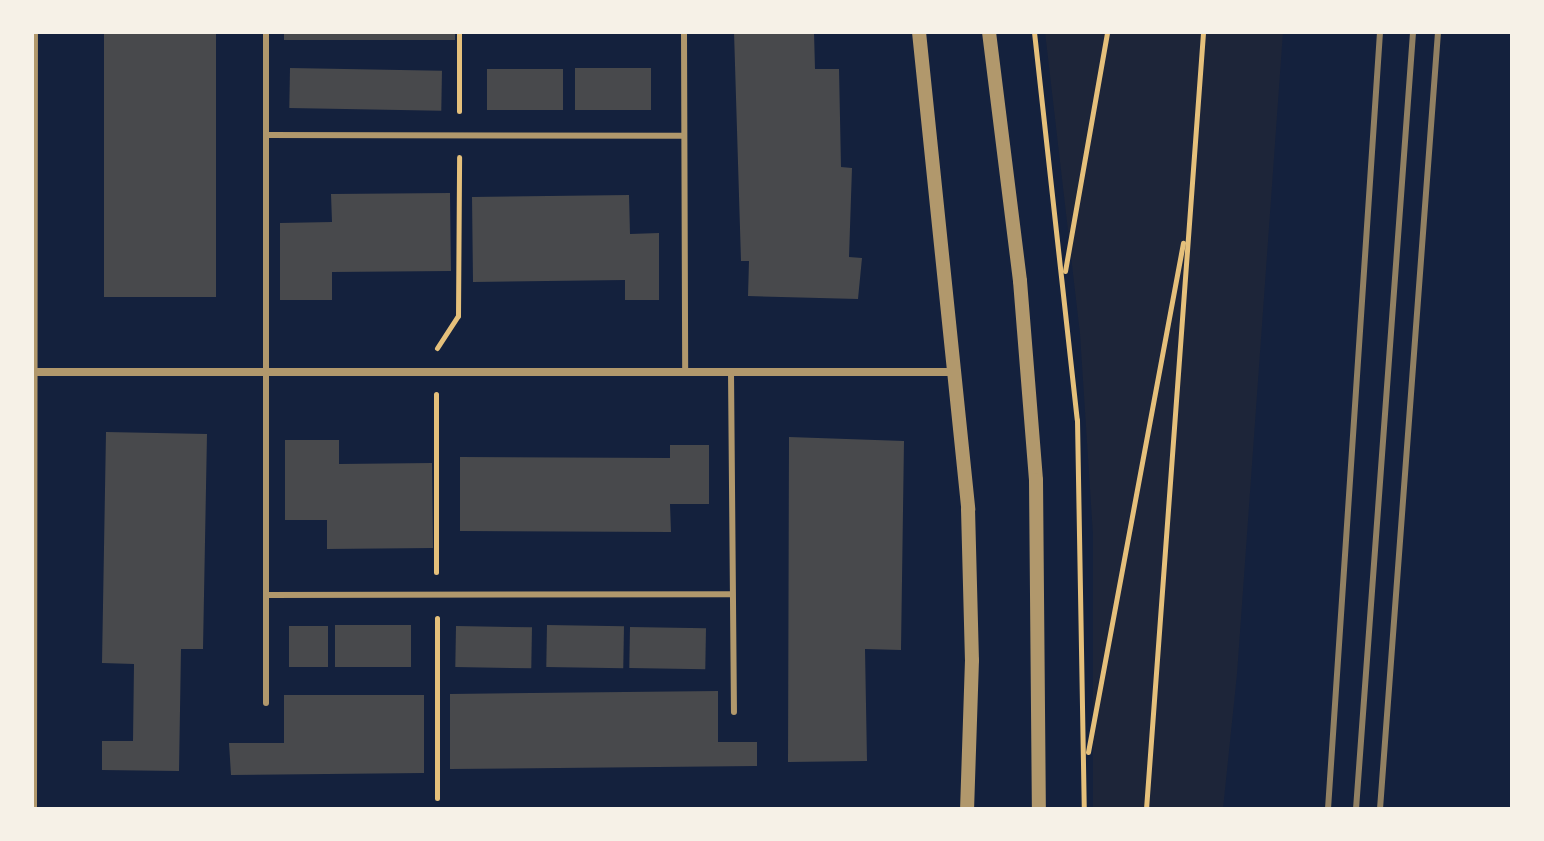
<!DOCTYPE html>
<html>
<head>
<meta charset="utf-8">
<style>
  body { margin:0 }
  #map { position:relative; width:1544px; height:841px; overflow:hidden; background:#14213d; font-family:Barlow,sans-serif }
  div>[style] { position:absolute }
  .green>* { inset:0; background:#1d2539 }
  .building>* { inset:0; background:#48494c; transform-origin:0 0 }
  .path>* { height:5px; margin:-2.5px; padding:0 2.5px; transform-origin:2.5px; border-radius:2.5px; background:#e5c07b }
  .service>* { height:6px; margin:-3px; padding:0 3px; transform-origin:3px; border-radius:3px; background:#b1986c }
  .minor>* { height:8px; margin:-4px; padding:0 4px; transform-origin:4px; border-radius:4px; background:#b1986c }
  .tertiary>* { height:14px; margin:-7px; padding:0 7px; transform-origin:7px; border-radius:7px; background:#b1986c }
  .rail>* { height:6px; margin:-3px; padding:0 3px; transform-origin:3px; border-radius:3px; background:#918062 }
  span { translate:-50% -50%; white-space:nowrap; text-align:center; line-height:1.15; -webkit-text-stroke:7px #f6f1e7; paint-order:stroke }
  .frame { position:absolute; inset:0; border:34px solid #f6f1e7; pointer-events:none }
</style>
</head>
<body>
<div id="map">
  <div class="green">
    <div style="clip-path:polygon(1045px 32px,1283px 32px,1237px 674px,1223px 809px,1093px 809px,1093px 535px,1080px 334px)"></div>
  </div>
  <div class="building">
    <div style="left:104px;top:32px;width:112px;height:265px"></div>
    <div style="left:284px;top:32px;width:171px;height:8px"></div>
    <div style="clip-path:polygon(734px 32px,814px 32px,815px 69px,839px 69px,841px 167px,852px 168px,849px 257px,862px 258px,858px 299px,748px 296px,749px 261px,741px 261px)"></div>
    <div style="left:290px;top:68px;width:152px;height:40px;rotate:1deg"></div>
    <div style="left:575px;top:68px;width:76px;height:42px"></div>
    <div style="left:487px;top:69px;width:76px;height:41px"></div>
    <div style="clip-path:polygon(450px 193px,451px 271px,332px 272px,332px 300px,280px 300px,280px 223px,332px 222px,331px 194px)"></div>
    <div style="clip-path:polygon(629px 195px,630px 234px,659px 233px,659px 300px,625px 300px,625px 280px,473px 282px,472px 197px)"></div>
    <div style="clip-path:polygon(106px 432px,207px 434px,203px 649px,181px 649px,179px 771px,102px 770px,102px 741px,133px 741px,134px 664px,102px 663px)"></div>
    <div style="clip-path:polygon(789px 437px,904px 441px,901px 650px,865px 649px,867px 761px,788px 762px)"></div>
    <div style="clip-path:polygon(285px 440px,339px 440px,339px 464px,432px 463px,433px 548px,327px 549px,327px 520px,285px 520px)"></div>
    <div style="clip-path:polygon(670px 445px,709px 445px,709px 504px,670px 504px,671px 532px,460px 531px,460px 457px,670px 458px)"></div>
    <div style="left:335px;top:625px;width:76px;height:42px"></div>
    <div style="left:547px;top:625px;width:77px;height:42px;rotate:1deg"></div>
    <div style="left:289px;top:626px;width:39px;height:41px"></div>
    <div style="left:456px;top:626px;width:76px;height:41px;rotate:1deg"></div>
    <div style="left:630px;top:627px;width:76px;height:41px;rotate:1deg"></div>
    <div style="clip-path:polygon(718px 691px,718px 742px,757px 742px,757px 766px,450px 769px,450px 694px)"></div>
    <div style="clip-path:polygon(284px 695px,424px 695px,424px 773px,231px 775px,229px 743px,284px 743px)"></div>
  </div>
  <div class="path">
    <div style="left:1034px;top:32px;width:390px;rotate:83.7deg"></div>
    <div style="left:1077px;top:420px;width:389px;rotate:89deg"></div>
    <div style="left:459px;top:111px;width:79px;rotate:-90deg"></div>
    <div style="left:1065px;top:271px;width:243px;rotate:-80deg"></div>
    <div style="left:437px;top:348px;width:38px;rotate:-57deg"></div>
    <div style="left:458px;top:316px;width:159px;rotate:-89.6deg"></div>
    <div style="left:436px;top:394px;width:178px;rotate:90deg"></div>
    <div style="left:437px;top:618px;width:180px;rotate:90deg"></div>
    <div style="left:1088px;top:752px;width:518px;rotate:-79.43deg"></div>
    <div style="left:1146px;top:809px;width:779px;rotate:-85.8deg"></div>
  </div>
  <div class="service">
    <div style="left:684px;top:32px;width:340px;rotate:89.8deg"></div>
    <div style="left:266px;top:135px;width:418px;rotate:0.1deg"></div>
    <div style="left:731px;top:372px;width:340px;rotate:89.5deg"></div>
    <div style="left:267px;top:595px;width:465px;rotate:-0.1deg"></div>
    <div style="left:266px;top:703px;width:671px;rotate:-90deg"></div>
  </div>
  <div class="minor">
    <div style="left:34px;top:372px;width:923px"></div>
    <div style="left:33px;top:809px;width:777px;rotate:-89.93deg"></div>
  </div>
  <div class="tertiary">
    <div style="left:919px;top:32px;width:480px;rotate:84.1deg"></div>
    <div style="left:968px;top:509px;width:151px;rotate:88.5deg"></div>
    <div style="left:972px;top:660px;width:149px;rotate:91.9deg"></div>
    <div style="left:989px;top:32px;width:251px;rotate:82.9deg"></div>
    <div style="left:1020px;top:281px;width:200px;rotate:85.4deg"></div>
    <div style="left:1036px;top:480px;width:329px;rotate:89.5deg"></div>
  </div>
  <div class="rail">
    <div style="left:1328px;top:809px;width:779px;rotate:-86.17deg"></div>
    <div style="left:1356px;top:809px;width:779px;rotate:-85.8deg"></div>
    <div style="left:1380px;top:809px;width:779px;rotate:-85.73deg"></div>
  </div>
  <div class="frame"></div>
</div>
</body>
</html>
